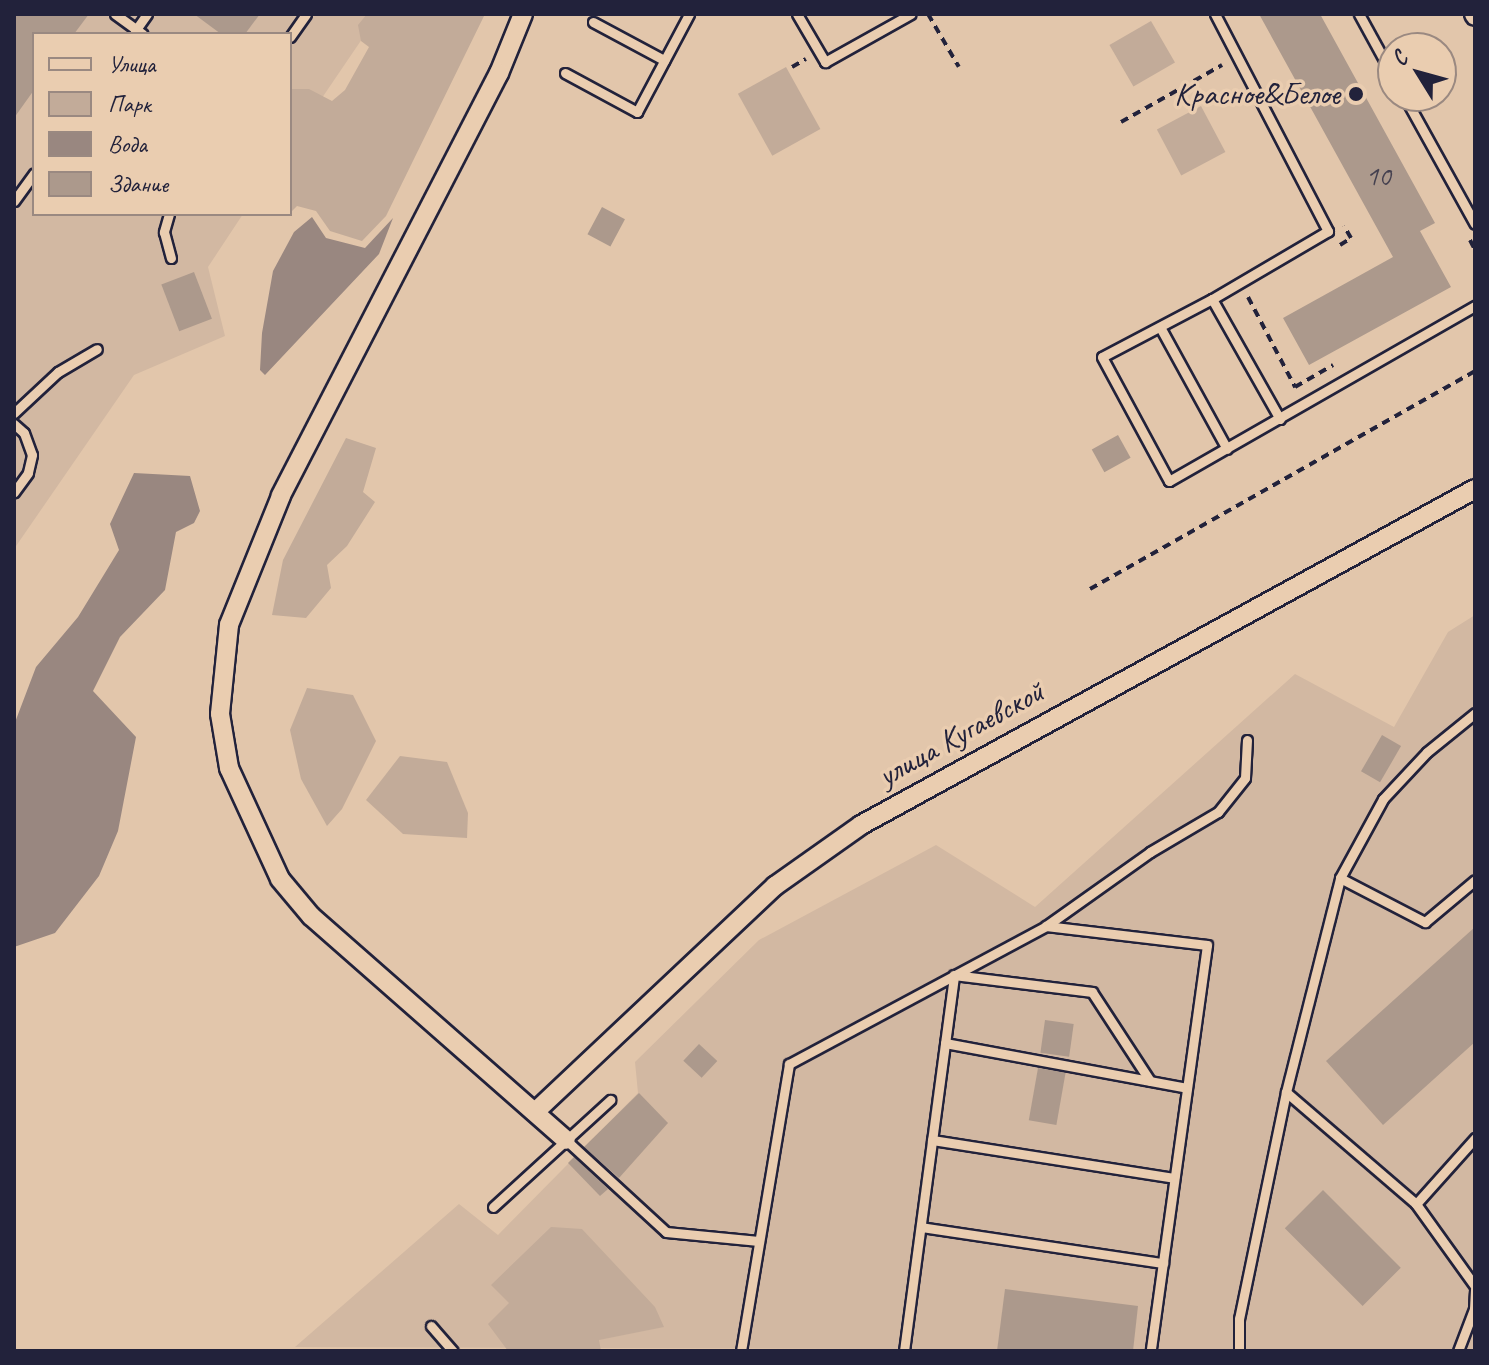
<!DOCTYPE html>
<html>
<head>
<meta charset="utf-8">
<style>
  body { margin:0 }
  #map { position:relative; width:1489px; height:1365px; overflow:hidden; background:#e2c6ab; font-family:Caveat,sans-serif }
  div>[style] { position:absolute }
  .built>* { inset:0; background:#d2b8a2 }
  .green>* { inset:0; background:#c2ab99; transform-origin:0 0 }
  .water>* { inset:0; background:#998780 }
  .building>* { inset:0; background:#ac998c; transform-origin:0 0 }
  .path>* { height:4px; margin-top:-2px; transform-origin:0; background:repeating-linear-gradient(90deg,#22223b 0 8px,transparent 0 14px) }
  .roads { filter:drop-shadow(2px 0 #22223b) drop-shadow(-2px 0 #22223b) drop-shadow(0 2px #22223b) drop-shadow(0 -2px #22223b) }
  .service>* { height:9px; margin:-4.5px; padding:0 4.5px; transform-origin:4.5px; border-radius:4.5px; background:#eacdb0 }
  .minor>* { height:18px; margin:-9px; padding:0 9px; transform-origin:9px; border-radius:9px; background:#eacdb0 }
  .dots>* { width:22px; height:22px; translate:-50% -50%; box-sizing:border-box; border:4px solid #eacdb0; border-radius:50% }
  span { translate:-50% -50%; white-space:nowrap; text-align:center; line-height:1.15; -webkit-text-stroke:7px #eacdb0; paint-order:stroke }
  .number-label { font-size:28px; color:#44404f }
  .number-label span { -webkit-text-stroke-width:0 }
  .poi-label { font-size:32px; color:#22223b }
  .right { translate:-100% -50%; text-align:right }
  .street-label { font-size:32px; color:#22223b }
  .frame { position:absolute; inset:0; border:16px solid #22223b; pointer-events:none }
  .legend { position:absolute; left:32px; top:32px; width:260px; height:184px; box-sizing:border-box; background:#eacdb0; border:2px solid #9a8981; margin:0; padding:10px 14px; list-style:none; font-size:24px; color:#22223b }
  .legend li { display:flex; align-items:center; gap:16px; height:40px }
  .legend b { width:40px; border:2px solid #9a8981 }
  .north { position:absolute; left:1377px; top:32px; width:80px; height:80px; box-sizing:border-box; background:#eacdb0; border:2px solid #9a8981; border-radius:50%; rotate:307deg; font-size:22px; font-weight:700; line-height:32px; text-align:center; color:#22223b }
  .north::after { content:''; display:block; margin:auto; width:28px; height:36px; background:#22223b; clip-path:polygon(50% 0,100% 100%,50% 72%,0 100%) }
</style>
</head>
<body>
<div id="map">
  <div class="built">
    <div style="clip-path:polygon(14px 14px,379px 14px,290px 145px,290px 34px,34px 34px,34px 214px,243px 214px,208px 267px,225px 336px,134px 375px,14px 549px)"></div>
    <div style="clip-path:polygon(1475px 615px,1475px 1351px,295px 1347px,459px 1204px,498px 1235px,638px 1093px,635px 1062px,759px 940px,936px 845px,1035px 907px,1295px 674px,1394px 727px,1448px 632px)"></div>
  </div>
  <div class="green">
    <div style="clip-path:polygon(367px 14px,485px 14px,386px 216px,362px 241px,330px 231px,316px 211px,297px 206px,290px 213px,290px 89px,309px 89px,332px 101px,345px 90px,369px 47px,361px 41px,358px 25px)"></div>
    <div style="left:1151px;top:21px;width:48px;height:48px;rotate:60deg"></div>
    <div style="left:786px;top:67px;width:71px;height:55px;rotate:61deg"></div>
    <div style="left:1201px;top:106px;width:52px;height:50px;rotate:62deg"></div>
    <div style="clip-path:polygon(346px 438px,376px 448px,363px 492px,375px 502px,347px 546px,327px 565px,331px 588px,306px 618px,272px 615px,283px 560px)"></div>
    <div style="clip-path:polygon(307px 688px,353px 695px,376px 741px,342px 809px,327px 826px,301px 779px,290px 730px)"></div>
    <div style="clip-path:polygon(400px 756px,447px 762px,468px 813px,467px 838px,403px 834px,366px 800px)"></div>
    <div style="clip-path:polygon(551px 1227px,582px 1229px,655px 1307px,664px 1327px,599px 1340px,601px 1351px,508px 1351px,488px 1324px,509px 1303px,491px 1285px)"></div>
  </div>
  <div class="water">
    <div style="clip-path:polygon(312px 217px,326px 238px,365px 248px,393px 218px,379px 254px,265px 375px,260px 370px,262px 333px,273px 271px,294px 232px)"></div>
    <div style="clip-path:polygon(134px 473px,190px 476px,200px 511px,194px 523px,176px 532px,165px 590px,120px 637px,93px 691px,136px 737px,118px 831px,99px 876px,55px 933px,14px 947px,14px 725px,36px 667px,78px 617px,119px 550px,110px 524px)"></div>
  </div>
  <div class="building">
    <div style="clip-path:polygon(14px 14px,89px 14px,74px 34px,34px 34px,34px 90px,14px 118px)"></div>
    <div style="clip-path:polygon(194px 14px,260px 14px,245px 34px,221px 34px)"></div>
    <div style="clip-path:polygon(1259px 14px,1320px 14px,1435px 223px,1420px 231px,1451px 287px,1309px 365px,1283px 318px,1393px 257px)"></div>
    <div style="left:602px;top:207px;width:26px;height:31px;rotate:28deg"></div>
    <div style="left:194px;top:272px;width:50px;height:35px;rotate:69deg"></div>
    <div style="left:1118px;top:435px;width:26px;height:30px;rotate:61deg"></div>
    <div style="left:1382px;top:735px;width:22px;height:42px;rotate:30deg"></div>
    <div style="clip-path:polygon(1475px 927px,1475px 1042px,1383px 1125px,1326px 1061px)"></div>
    <div style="left:1045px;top:1020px;width:29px;height:33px;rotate:8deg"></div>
    <div style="left:699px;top:1044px;width:25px;height:23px;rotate:43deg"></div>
    <div style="left:1038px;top:1068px;width:28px;height:53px;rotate:10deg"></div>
    <div style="clip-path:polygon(639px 1093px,668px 1123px,619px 1178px,584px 1147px)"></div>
    <div style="clip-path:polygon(574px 1157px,608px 1189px,600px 1196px,568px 1163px)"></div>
    <div style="left:1323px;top:1190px;width:110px;height:54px;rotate:45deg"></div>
    <div style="clip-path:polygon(1005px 1289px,1138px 1306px,1133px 1351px,997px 1351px)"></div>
  </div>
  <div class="path">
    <div style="left:928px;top:14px;width:61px;rotate:59.7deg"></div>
    <div style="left:792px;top:67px;width:16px;rotate:-30deg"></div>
    <div style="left:1441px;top:82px;width:6px;rotate:-31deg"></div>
    <div style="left:1121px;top:122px;width:116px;rotate:-29.4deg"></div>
    <div style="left:1470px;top:240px;width:11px;rotate:63deg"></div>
    <div style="left:1340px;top:245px;width:13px;rotate:-32deg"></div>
    <div style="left:1351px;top:238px;width:14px;rotate:-120deg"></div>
    <div style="left:1248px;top:297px;width:102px;rotate:62.4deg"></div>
    <div style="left:1295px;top:387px;width:44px;rotate:-30.1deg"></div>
    <div style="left:1090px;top:589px;width:442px;rotate:-29.5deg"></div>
  </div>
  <div class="roads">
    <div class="service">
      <div style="left:115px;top:14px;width:34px;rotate:36deg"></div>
      <div style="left:797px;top:14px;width:56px;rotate:59.7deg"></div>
      <div style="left:825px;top:62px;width:98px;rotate:-29.2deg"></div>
      <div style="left:1215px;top:14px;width:245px;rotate:62.5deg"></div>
      <div style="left:1328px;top:231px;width:134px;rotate:149.6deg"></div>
      <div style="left:1212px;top:299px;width:138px;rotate:60.5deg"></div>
      <div style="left:1359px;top:14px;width:71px;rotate:61.3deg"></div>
      <div style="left:593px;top:22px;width:81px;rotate:28.2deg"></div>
      <div style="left:135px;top:31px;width:21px;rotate:-55deg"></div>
      <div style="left:290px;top:37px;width:28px;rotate:-55deg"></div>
      <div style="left:565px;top:73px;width:82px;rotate:28.4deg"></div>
      <div style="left:637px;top:112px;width:111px;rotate:-62deg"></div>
      <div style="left:1404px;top:96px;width:146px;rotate:61deg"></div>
      <div style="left:14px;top:201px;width:34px;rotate:-54deg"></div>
      <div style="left:169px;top:214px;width:19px;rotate:106deg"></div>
      <div style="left:164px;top:232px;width:27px;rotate:75deg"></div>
      <div style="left:1212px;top:299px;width:124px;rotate:152.2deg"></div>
      <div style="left:1102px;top:357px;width:141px;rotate:61.6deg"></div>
      <div style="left:1169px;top:481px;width:353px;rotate:-29.8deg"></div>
      <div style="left:1160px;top:327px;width:139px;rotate:61.2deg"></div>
      <div style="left:14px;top:413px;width:60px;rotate:-43deg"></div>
      <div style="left:58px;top:372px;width:45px;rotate:-30.5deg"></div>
      <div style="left:14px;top:424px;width:13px;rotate:42deg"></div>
      <div style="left:24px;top:433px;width:23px;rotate:70deg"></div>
      <div style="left:32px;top:455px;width:18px;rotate:103deg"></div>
      <div style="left:28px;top:473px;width:24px;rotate:126deg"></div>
      <div style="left:1340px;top:878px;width:96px;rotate:27.4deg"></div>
      <div style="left:1425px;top:922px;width:65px;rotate:-40deg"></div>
      <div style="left:1046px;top:926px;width:128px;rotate:-35.4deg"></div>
      <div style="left:1150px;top:852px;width:79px;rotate:-30.5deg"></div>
      <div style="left:1218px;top:812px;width:43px;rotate:-51.5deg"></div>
      <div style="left:1245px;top:778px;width:38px;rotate:-87deg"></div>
      <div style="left:954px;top:975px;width:139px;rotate:7deg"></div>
      <div style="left:1092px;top:992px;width:106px;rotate:56.9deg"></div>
      <div style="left:945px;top:1043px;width:246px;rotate:10.5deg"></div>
      <div style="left:1286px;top:1092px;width:172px;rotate:40.7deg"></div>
      <div style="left:1416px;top:1204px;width:101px;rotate:54.3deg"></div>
      <div style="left:566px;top:1140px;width:136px;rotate:42.6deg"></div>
      <div style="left:666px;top:1232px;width:93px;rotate:5.5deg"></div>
      <div style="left:932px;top:1140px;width:245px;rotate:8.9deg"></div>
      <div style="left:1416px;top:1204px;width:89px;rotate:-48.2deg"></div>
      <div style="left:493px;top:1207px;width:159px;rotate:-42.4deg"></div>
      <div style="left:921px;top:1227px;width:245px;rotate:8.5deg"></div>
      <div style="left:431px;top:1326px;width:33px;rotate:49deg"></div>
      <div style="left:741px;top:1351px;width:291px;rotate:-80.5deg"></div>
      <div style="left:789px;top:1064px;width:292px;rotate:-28.2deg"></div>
      <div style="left:1046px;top:926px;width:162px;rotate:6.7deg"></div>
      <div style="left:1207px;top:945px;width:410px;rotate:97.9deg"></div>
      <div style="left:904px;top:1351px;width:379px;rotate:-82.4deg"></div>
      <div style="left:1239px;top:1351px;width:32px;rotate:-90deg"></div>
      <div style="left:1239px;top:1319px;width:232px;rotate:-78.3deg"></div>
      <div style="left:1286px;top:1092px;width:221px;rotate:-75.8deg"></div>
      <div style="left:1340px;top:878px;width:90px;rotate:-61.4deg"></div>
      <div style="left:1383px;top:799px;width:64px;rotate:-46.9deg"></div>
      <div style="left:1427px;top:752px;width:62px;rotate:-39.1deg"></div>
      <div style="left:1458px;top:1351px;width:45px;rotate:-69.1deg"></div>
      <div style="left:1474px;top:1309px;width:20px;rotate:-87deg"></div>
    </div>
    <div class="minor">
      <div style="left:523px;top:14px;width:64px;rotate:112.1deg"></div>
      <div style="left:499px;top:73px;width:476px;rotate:117.3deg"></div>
      <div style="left:281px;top:496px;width:139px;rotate:112deg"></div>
      <div style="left:229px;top:625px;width:89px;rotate:95.8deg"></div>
      <div style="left:220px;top:714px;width:55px;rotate:80.5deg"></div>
      <div style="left:229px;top:768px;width:122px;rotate:65.3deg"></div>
      <div style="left:280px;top:879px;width:48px;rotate:50deg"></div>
      <div style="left:311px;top:916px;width:339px;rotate:41.3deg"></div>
      <div style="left:1474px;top:14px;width:2px;rotate:63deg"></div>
      <div style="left:535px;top:1112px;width:330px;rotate:-43.3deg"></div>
      <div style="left:775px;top:886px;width:105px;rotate:-35.3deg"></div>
      <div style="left:861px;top:825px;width:700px;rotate:-28.69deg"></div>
    </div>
  </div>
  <div class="dots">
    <div style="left:1356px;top:94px;background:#22223b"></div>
  </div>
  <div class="number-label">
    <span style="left:1378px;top:176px">10</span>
  </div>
  <div class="poi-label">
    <span class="right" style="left:1340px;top:94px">Красное&amp;Белое</span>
  </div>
  <div class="street-label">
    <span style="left:961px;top:734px;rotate:-29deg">улица Кугаевской</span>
  </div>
  <div class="frame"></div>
  <ul class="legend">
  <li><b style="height:10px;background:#eacdb0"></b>Улица</li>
  <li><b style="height:22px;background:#c2ab99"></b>Парк</li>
  <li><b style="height:22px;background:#998780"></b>Вода</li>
  <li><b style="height:22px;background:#ac998c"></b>Здание</li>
  </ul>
  <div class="north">С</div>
</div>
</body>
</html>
